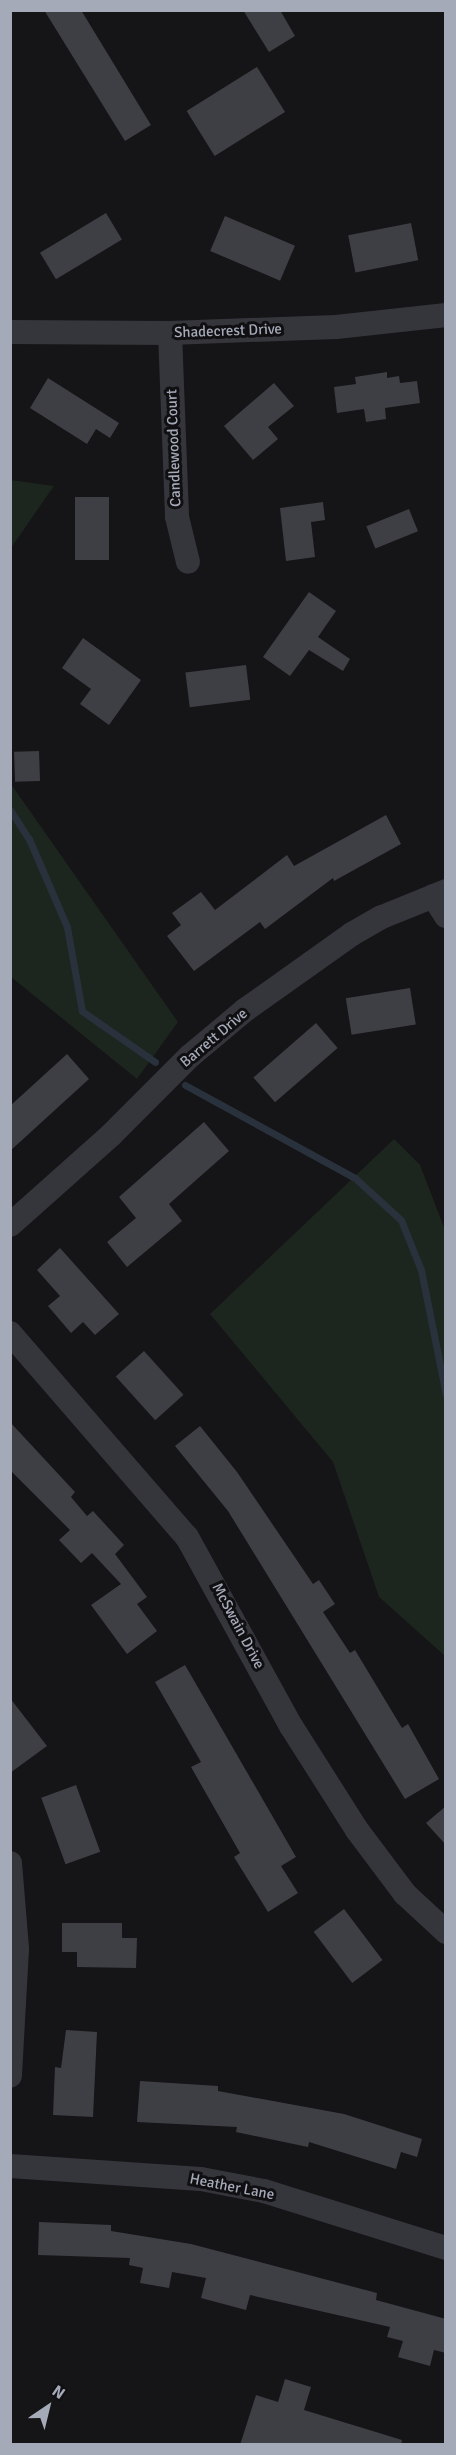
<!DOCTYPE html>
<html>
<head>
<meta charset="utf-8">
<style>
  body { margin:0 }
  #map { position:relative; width:456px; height:2455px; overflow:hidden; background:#151417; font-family:Signika,sans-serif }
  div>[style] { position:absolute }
  .green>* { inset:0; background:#1c251e }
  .stream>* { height:7px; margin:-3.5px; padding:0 3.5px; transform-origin:3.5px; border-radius:3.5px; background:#29323c }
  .building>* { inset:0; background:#3e3f44; transform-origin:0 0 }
  .minor>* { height:24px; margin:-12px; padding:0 12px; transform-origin:12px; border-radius:12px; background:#35363c }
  span { translate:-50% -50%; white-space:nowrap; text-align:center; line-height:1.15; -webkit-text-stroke:6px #100f12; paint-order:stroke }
  .street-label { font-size:15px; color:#a5aab8 }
  .frame { position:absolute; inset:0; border:12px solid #a5aab8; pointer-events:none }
  .north { position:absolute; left:18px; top:2377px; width:60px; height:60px; -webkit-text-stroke:4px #100f12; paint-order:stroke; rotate:35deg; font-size:16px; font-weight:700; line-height:24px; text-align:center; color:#a5aab8 }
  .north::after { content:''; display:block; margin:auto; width:21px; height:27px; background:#a5aab8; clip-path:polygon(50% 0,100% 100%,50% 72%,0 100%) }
</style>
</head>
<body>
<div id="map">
  <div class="green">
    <div style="clip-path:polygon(11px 480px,54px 486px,11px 548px,10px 480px)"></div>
    <div style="clip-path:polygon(11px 784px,178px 1022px,137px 1079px,11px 977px)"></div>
    <div style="clip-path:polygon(394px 1139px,420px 1165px,445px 1230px,445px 1656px,379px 1597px,333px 1462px,210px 1314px)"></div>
  </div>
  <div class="stream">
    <div style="left:10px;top:810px;width:35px;rotate:57deg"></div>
    <div style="left:29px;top:839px;width:96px;rotate:66.6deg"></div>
    <div style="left:67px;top:927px;width:85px;rotate:79.9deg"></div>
    <div style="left:82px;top:1011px;width:89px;rotate:34.9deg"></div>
    <div style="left:185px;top:1085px;width:194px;rotate:28.7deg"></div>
    <div style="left:355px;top:1178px;width:62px;rotate:42.4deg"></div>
    <div style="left:401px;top:1220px;width:54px;rotate:68.2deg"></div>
    <div style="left:421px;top:1270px;width:127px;rotate:78.7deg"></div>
  </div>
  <div class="building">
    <div style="clip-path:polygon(44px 10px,81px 10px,151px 125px,125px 141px)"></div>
    <div style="clip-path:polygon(243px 10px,280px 10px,295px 36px,269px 52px)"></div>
    <div style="left:257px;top:67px;width:53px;height:83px;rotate:58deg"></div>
    <div style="left:106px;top:213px;width:31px;height:77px;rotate:59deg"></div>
    <div style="left:225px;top:216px;width:76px;height:38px;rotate:23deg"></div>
    <div style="left:411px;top:223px;width:38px;height:64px;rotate:79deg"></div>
    <div style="clip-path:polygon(387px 372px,387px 378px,399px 376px,400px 383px,417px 381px,420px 403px,385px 408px,386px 419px,366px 422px,364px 409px,337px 413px,334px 387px,356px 384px,355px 377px)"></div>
    <div style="clip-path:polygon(48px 378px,119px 423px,110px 438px,96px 429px,87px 444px,30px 408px)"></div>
    <div style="clip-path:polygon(274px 383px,294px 406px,268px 427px,278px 439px,253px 460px,224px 426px)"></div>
    <div style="left:75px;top:497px;width:34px;height:63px"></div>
    <div style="clip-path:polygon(323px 502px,325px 520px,311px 522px,315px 557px,286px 561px,280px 508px)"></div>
    <div style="left:409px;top:509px;width:24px;height:46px;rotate:68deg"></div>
    <div style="clip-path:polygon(309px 592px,336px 611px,318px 637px,350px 659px,343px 671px,309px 650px,290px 676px,263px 657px)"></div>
    <div style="clip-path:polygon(83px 638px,141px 680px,109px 725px,80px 704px,91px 689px,62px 668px)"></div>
    <div style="left:246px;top:665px;width:35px;height:61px;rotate:83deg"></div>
    <div style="left:39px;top:751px;width:30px;height:25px;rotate:88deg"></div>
    <div style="clip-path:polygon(386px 815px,401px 844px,334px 881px,333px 878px,265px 929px,260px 922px,194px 971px,167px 936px,181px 925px,172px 913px,201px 892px,215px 910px,287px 855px,294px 866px)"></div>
    <div style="left:410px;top:988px;width:37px;height:65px;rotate:81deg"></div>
    <div style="left:316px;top:1023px;width:33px;height:83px;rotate:49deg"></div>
    <div style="clip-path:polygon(67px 1054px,89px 1079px,10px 1151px,10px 1106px)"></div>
    <div style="clip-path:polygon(204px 1122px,229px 1151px,169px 1204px,182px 1221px,127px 1267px,107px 1242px,136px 1218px,119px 1197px)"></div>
    <div style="clip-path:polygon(60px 1248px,119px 1314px,95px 1335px,83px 1322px,71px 1333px,48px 1306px,60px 1296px,37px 1270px)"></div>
    <div style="left:144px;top:1351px;width:59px;height:38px;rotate:48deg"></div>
    <div style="clip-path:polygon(10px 1422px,75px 1492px,71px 1497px,87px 1516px,93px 1511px,124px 1545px,115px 1554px,147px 1597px,137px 1604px,157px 1631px,127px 1654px,91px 1605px,121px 1584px,92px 1553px,81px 1563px,59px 1540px,70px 1530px,10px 1470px)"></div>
    <div style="clip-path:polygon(200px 1426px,237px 1472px,313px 1584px,319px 1580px,335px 1604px,323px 1612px,350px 1653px,355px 1650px,402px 1728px,408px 1724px,439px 1779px,405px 1799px,228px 1511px,175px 1446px)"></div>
    <div style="clip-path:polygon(185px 1665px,296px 1857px,281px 1866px,298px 1893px,268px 1912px,234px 1857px,240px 1853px,191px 1767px,201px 1762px,155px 1682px)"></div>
    <div style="clip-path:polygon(10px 1698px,47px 1746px,10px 1773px)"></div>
    <div style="left:76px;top:1785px;width:71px;height:37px;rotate:70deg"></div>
    <div style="clip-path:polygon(446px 1806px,446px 1845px,426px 1823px)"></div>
    <div style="left:344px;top:1909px;width:64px;height:38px;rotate:53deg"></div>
    <div style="clip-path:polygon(62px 1923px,122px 1923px,122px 1938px,137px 1938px,136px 1968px,77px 1967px,77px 1952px,62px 1952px)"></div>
    <div style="clip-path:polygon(66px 2030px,97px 2032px,93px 2117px,53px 2115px,55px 2067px,61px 2068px)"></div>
    <div style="clip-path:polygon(140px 2081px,218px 2086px,218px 2091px,344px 2114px,422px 2139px,417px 2157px,401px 2152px,396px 2169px,309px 2142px,308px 2147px,236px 2132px,237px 2127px,137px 2122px)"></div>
    <div style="clip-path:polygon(39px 2222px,111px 2225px,111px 2231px,191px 2244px,377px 2293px,376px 2300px,446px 2319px,446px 2353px,434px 2350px,430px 2366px,398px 2357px,403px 2341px,387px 2337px,390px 2327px,250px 2295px,246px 2310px,201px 2298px,206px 2278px,172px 2272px,169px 2288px,140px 2283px,143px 2268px,129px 2265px,130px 2258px,38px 2255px)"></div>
    <div style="clip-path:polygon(285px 2379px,311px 2387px,304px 2410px,402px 2440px,401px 2445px,240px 2445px,256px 2395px,278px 2402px)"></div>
  </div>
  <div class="minor">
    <div style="left:10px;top:332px;width:160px;rotate:0.4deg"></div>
    <div style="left:170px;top:333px;width:166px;rotate:-2.1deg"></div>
    <div style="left:336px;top:327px;width:111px;rotate:-6.2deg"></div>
    <div style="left:170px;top:333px;width:184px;rotate:87.8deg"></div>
    <div style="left:177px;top:517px;width:46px;rotate:76.3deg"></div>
    <div style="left:433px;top:896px;width:24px;rotate:57deg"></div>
    <div style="left:10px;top:1225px;width:135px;rotate:-41.7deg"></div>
    <div style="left:111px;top:1135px;width:112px;rotate:-45deg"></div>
    <div style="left:190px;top:1056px;width:72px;rotate:-39.9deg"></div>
    <div style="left:245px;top:1010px;width:131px;rotate:-35.4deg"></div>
    <div style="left:352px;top:934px;width:34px;rotate:-30deg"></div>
    <div style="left:382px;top:917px;width:69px;rotate:-22.1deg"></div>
    <div style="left:10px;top:1333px;width:270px;rotate:49.1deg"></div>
    <div style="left:187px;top:1537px;width:216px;rotate:61.2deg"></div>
    <div style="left:291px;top:1726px;width:123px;rotate:57.6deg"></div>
    <div style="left:357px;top:1830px;width:80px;rotate:53.1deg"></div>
    <div style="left:405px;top:1894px;width:56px;rotate:42.8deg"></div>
    <div style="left:10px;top:1863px;width:86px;rotate:85.3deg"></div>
    <div style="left:17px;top:1949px;width:127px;rotate:93.2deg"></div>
    <div style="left:10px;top:2166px;width:191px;rotate:3.9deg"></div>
    <div style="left:201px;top:2179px;width:64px;rotate:10.8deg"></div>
    <div style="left:264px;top:2191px;width:191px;rotate:17.4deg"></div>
  </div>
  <div class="street-label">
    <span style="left:228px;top:331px;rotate:-2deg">Shadecrest Drive</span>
    <span style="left:174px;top:448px;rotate:-92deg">Candlewood Court</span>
    <span style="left:214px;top:1038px;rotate:-40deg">Barrett Drive</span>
    <span style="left:238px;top:1626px;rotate:62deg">McSwain Drive</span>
    <span style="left:232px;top:2187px;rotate:11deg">Heather Lane</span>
  </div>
  <div class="frame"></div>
  <div class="north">N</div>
</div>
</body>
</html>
